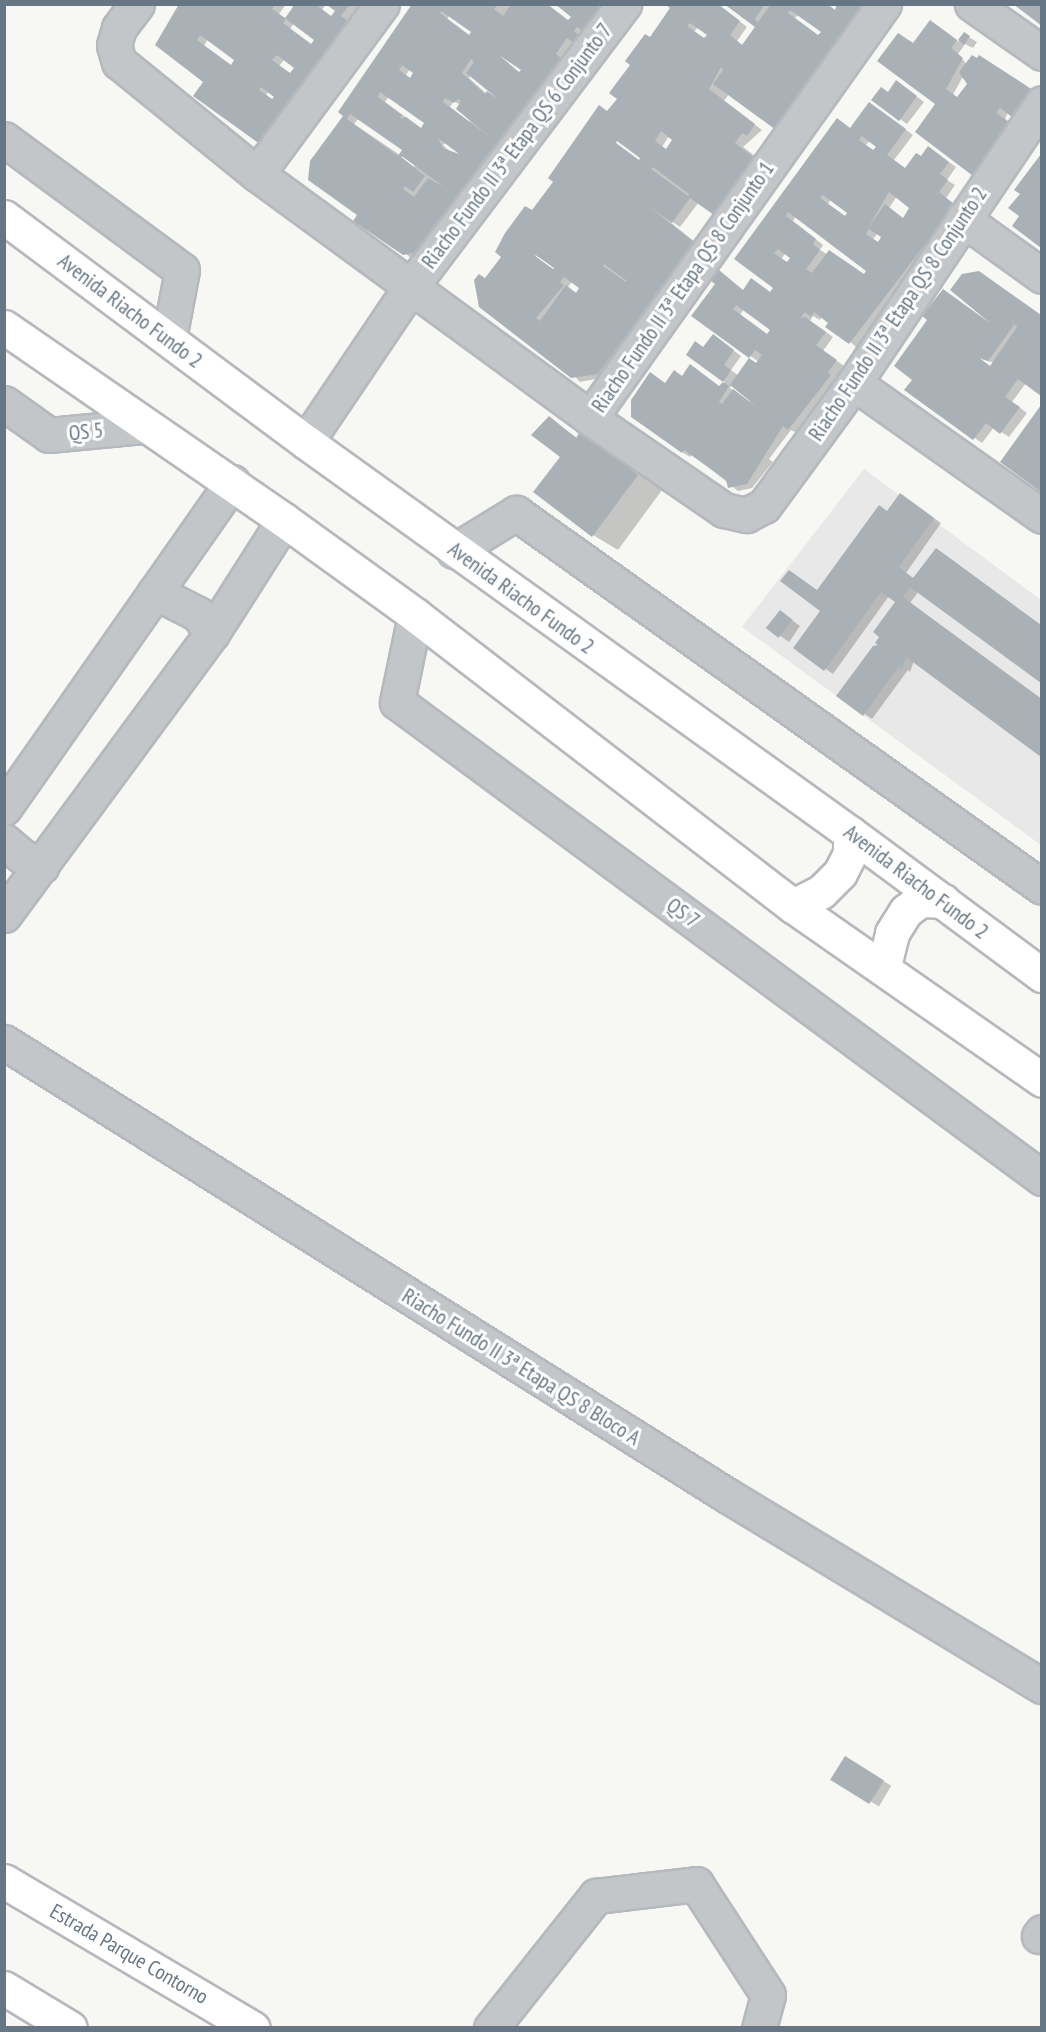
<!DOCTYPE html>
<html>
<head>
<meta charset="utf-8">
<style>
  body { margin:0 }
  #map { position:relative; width:1046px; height:2032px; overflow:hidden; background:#f7f7f4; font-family:"PT Sans Narrow",sans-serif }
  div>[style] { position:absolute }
  .built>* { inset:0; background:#e7e8e7 }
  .shadow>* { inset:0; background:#0003; transform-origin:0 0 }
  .building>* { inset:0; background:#a9b1b6; transform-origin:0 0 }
  .roads { filter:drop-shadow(2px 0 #b5b9bd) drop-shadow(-2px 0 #b5b9bd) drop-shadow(0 2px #b5b9bd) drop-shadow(0 -2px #b5b9bd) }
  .minor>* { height:33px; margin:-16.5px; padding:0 16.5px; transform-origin:16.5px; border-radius:16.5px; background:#c2c6c9 }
  .major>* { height:33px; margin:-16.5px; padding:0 16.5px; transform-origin:16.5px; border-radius:16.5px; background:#fff }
  .highway>* { height:33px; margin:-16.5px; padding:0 16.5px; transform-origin:16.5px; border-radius:16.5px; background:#fff }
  span { translate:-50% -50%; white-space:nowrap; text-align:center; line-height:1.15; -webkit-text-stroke:6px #fff; paint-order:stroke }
  .street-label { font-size:21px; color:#677684 }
  .frame { position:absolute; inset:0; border:6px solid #677684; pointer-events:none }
</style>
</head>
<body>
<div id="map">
  <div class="built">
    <div style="clip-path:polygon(864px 469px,1041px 600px,1041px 845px,742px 627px)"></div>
  </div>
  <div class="shadow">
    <div style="clip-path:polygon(evenodd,181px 4px,286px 4px,279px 14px,286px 20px,294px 4px,326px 4px,322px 10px,332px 17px,337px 11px,328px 4px,361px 4px,278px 147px,205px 81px,181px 4px,294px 23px,316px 39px,312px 45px,290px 29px,294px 23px,181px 4px,208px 39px,237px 60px,232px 66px,204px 46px,208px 39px,181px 4px,285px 59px,296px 68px,291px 74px,279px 66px,285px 59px,181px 4px,269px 91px,276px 96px,273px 100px,266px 95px,269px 91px)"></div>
    <div style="clip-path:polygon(evenodd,414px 4px,546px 4px,569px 22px,620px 4px,412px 259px,360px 215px,345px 116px,414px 4px,450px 15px,473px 32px,470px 36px,447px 19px,450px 15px,414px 4px,493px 51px,523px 70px,519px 74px,493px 51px,414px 4px,410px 69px,415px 73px,411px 79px,406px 75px,410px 69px,414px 4px,471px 75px,506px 100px,489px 96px,469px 78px,471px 75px,414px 4px,389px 96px,426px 123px,422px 129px,385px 102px,389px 96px,414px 4px,454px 101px,460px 105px,471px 123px,450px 107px,454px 101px,414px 4px,359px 118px,404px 150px,400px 155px,354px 124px,359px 118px,414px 4px,446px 142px,466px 157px,452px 154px,443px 145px,446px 142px,414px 4px,402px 156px,415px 164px,414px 167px,399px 159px,402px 156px)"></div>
    <div style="clip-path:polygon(evenodd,672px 4px,717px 4px,747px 27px,737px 41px,743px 46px,757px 26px,727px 4px,827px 4px,836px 11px,878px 4px,729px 94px,724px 101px,762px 130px,743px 147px,771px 168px,699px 202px,680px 227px,658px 212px,701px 247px,606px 377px,580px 382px,486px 280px,619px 98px,672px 4px,799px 14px,823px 32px,819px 36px,795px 18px,799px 14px,672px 4px,698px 27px,709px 35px,705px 40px,694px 32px,698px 27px,672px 4px,669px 136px,674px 139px,667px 150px,662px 147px,669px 136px,672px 4px,617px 139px,646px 163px,644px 165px,614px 143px,617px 139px,672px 4px,529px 251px,556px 268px,553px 271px,529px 251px,672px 4px,572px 282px,581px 288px,577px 293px,567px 288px,572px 282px)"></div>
    <div style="clip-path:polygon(evenodd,938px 26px,959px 42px,964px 34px,977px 42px,973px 48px,965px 44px,958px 54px,1008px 112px,982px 179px,974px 174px,937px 104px,914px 44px,938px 26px,962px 78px,969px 83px,958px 99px,953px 95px,962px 78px)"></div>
    <div style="clip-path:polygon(904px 87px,924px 102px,907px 124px,900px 119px,889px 93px)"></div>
    <div style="clip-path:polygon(evenodd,877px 109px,913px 135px,894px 160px,906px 169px,921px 157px,936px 153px,956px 167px,947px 180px,955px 185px,946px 198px,962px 210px,857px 348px,822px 316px,820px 320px,813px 316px,810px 321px,833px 337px,823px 351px,844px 366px,836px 377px,847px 385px,829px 411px,817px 405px,797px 433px,791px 430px,769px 459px,773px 462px,752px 488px,738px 491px,692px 454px,690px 457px,682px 452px,666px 384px,683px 377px,720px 387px,725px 382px,688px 354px,721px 341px,741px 356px,731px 370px,739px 376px,759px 362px,693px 316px,717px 284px,719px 272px,744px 291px,771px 293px,775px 288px,736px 259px,851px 129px,877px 109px,870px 140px,878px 146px,874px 151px,866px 145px,870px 140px,877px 109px,897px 196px,911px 207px,904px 219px,889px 208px,897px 196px,877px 109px,831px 199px,849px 213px,846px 217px,828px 204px,831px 199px,877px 109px,796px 216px,868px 270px,865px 276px,820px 250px,823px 245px,793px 221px,796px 216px,877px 109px,878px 233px,883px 237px,879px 243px,873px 239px,878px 233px,877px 109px,786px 253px,792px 257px,788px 263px,781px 259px,786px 253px,877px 109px,744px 309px,778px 334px,768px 335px,740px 315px,744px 309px,877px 109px,732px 384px,751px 400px,749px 402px,730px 388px,732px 384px)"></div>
    <div style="clip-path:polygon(1042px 156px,1042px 246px,1014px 225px,1021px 215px,1022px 194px,1016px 189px)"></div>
    <div style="clip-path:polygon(evenodd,987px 278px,1042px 316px,1042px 394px,1026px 383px,1012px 402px,1027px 413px,1009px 437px,994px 427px,982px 443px,906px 390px,991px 325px,987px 278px,980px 359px,981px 359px,994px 363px,991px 367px,980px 359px)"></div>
    <div style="clip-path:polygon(1042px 408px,1042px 490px,1002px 462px)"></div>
    <div style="clip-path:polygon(550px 418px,577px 438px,580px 434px,605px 449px,662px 490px,618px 550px,593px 535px)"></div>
    <div style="clip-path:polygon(908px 499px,941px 523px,906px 573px,914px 579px,944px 554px,1042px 626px,1042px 681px,919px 591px,910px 603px,1042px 699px,1042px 754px,914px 661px,910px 672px,908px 670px,872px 719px,838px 696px,877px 651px,897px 602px,889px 596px,833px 674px,795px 648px,822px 611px,818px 591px,888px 512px)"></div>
    <div style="clip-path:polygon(788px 617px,800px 626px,789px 642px,769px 628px)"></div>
    <div style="left:845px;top:1758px;width:54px;height:24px;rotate:31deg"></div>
  </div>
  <div class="building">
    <div style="clip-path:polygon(evenodd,179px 4px,275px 4px,272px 9px,285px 18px,294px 6px,291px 4px,315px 4px,331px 16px,335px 11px,326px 4px,350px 4px,341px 16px,355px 26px,269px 144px,257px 142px,193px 96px,203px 82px,155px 45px,179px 4px,286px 19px,314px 40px,311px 44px,283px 23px,286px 19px,179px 4px,200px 35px,234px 60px,231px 65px,197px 40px,200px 35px,179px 4px,277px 55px,294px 68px,290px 73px,272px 60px,277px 55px,179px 4px,261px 87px,274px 97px,272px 99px,259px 90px,261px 87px)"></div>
    <div style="clip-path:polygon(evenodd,412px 4px,498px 4px,494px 9px,503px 16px,511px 4px,547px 4px,568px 20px,571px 17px,555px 4px,609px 4px,587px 34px,577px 27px,574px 31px,580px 36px,574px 43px,567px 38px,556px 54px,565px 61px,503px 147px,499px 143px,424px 251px,403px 255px,353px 221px,357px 215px,308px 180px,310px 161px,343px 116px,338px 112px,412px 4px,441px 11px,471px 32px,469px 35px,440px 13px,441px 11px,412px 4px,499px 55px,521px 70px,519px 72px,499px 55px,412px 4px,471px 59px,474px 62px,466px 73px,498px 99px,487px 91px,485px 94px,462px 73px,471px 59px,412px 4px,402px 65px,413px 73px,410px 78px,399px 70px,402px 65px,412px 4px,380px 92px,424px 123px,421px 128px,406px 117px,400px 119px,402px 115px,378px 97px,380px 92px,412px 4px,445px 98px,454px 103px,458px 99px,461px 101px,456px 109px,490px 137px,443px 102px,445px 98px,412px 4px,350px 114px,402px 150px,398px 156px,347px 119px,350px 114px,412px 4px,438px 138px,459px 154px,443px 148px,438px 138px,412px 4px,400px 156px,403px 157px,444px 187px,428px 178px,414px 197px,403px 189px,405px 186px,413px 192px,425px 176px,400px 156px)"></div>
    <div style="clip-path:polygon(evenodd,665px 4px,718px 4px,740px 21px,730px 35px,742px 45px,755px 27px,724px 4px,765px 4px,755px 19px,758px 22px,771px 4px,827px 4px,835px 10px,837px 4px,865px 4px,776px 130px,713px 84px,723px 70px,721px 67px,709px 89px,755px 124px,747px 136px,742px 133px,735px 143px,755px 158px,714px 215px,690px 198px,672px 223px,647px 205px,694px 242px,598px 374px,571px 378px,479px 307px,474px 280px,479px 274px,485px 278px,501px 257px,495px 252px,505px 233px,525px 206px,532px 210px,553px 182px,548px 178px,599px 105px,607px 111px,617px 99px,609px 93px,630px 65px,625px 61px,645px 34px,650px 37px,670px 8px,665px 4px,790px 10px,821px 32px,818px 35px,788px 13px,790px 10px,665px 4px,690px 23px,707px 35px,704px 38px,687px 26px,690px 23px,665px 4px,661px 131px,672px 140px,666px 149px,655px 141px,661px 131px,665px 4px,617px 141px,640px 158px,639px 160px,616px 143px,617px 141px,665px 4px,653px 167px,689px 194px,688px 196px,651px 169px,653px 167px,665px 4px,536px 255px,554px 268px,553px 269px,535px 256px,536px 255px,665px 4px,604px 264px,627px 281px,626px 282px,603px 266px,604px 264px,665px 4px,564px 277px,579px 288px,576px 293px,566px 285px,540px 321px,536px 318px,564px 285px,560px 282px,564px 277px)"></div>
    <div style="clip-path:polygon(1013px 4px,1041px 4px,1041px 26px,1038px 23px)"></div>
    <div style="clip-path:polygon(930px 20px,957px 40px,951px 48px,963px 58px,946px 89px,957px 97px,967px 84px,959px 72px,972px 55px,977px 58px,979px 55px,1036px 92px,1016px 120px,1000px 108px,996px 113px,1011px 123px,973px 176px,915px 132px,935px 104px,877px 61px,898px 33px,913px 43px)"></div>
    <div style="clip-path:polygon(964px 32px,970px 36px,964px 45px,958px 40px)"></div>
    <div style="clip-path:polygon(896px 80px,917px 96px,899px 121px,871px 100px,881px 87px,888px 92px)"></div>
    <div style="clip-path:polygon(evenodd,869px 102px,906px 129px,887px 155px,894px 160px,905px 168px,916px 153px,921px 156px,928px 146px,949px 162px,940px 174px,948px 180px,939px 192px,955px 205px,849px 344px,825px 327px,828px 323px,814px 312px,811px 317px,805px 312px,800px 318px,805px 317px,826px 332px,816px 345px,837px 360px,828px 372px,831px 375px,788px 430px,783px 426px,747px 484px,728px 488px,726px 480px,684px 450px,682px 453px,631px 417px,631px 400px,650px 372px,665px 383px,674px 370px,682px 376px,690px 364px,719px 386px,723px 382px,729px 386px,719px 402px,722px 404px,733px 389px,766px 414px,730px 385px,749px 358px,756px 363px,762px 355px,755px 350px,749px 358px,691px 316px,715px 284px,711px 281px,719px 270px,743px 290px,751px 278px,770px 292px,773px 288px,734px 259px,837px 118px,850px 128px,869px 102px,862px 136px,876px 147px,873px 150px,859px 140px,862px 136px,869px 102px,889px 192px,909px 208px,903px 218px,885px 204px,868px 228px,889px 192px,869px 102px,823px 195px,847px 213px,845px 216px,820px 198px,823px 195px,869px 102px,788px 212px,866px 271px,864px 274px,829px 250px,812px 273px,806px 269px,820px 250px,813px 244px,816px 239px,786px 216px,788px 212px,869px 102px,869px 229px,881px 237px,878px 242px,866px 234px,869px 229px,869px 102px,778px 249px,790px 258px,787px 262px,774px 253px,778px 249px,869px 102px,736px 305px,770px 330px,767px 334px,733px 309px,736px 305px)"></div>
    <div style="clip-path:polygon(1041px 154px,1041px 248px,1012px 226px,1019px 216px,1008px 208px,1020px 194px,1014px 190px)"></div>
    <div style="clip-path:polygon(evenodd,979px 271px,1041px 315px,1041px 396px,1018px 379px,1005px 397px,1020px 407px,1000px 434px,986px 423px,973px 440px,904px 390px,912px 380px,894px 366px,927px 320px,922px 316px,943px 289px,990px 323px,950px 290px,962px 274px,979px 271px,1010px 320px,1017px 327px,990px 366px,978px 357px,988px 361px,1014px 325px,1010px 320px)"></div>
    <div style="clip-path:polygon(713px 334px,734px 350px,724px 365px,731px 370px,723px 382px,686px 355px,695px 341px,703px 347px)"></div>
    <div style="clip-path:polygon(1041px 405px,1041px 492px,1000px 462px)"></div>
    <div style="clip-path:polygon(549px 416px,576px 438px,580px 432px,638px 475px,592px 537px,533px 492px,560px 457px,531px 435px)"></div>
    <div style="clip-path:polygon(900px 493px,934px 518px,899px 567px,913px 578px,936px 548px,1041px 625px,1041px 683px,910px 587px,903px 597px,1041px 699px,1041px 757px,906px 657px,902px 669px,899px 666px,863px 716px,836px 696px,873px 646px,878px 645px,875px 643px,879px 637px,873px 632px,895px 602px,881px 592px,824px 671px,793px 648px,820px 611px,780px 581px,789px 570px,817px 590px,879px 505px,887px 511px)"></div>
    <div style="left:780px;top:610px;width:16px;height:23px;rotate:38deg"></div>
    <div style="left:845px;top:1756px;width:46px;height:28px;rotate:32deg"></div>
  </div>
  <div class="roads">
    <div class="minor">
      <div style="left:137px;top:4px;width:30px;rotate:127deg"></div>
      <div style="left:119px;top:28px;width:18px;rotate:106deg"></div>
      <div style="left:114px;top:45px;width:18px;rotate:74deg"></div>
      <div style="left:119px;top:62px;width:178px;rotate:39.1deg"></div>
      <div style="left:257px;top:174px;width:413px;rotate:36.2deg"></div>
      <div style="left:590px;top:418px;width:508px;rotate:-54.62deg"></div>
      <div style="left:972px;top:4px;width:85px;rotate:35deg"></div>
      <div style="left:4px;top:139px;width:221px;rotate:36.4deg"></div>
      <div style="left:182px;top:270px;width:70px;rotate:100.7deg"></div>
      <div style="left:257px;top:174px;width:211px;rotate:-53.7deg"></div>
      <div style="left:963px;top:219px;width:97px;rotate:35.8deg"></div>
      <div style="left:854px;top:383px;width:230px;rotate:35.3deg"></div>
      <div style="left:4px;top:403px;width:55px;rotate:35.4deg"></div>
      <div style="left:49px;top:435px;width:94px;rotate:-5.5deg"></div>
      <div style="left:590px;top:418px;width:163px;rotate:34.5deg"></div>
      <div style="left:724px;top:510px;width:23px;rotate:13deg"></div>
      <div style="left:746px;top:515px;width:20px;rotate:-27deg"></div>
      <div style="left:764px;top:506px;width:152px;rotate:-53.8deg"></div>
      <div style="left:854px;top:383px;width:337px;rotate:-56.1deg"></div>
      <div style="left:306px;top:442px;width:186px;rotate:-56deg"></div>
      <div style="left:410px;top:288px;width:356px;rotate:-53deg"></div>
      <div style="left:454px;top:551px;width:73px;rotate:-31.5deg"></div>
      <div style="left:516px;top:513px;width:645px;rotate:35.41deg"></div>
      <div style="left:155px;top:592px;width:48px;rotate:27.1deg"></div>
      <div style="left:198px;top:614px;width:24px;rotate:54deg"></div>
      <div style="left:415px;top:615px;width:89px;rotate:101.7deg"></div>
      <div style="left:397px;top:702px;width:802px;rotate:36.43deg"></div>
      <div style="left:4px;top:808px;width:398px;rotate:-55deg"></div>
      <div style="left:4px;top:841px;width:23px;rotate:40deg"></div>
      <div style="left:22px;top:856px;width:22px;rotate:27deg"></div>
      <div style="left:4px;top:915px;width:350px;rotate:-53.6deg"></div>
      <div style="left:212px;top:633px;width:134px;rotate:-57.5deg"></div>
      <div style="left:4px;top:1042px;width:855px;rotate:32.09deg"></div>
      <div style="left:728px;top:1496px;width:367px;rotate:31.2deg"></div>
      <div style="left:1039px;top:1936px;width:5px;rotate:-53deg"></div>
      <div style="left:491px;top:2028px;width:169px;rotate:-51.5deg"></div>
      <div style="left:596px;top:1896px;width:101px;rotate:-6.8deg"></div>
      <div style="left:696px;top:1884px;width:132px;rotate:57deg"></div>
      <div style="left:768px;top:1995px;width:34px;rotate:105deg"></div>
    </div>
    <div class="major">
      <div style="left:4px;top:217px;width:377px;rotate:36.7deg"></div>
      <div style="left:306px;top:442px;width:670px;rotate:35.71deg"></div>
      <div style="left:850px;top:833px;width:239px;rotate:36.5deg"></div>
      <div style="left:4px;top:327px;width:340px;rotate:34.6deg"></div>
      <div style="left:284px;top:520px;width:162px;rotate:35.9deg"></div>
      <div style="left:415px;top:615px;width:477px;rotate:37.6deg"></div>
      <div style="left:793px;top:906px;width:304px;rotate:34.9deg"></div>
      <div style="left:793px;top:906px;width:31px;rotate:-27deg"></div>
      <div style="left:821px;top:892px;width:27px;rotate:-45deg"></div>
      <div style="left:840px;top:873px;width:22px;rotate:-63deg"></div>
      <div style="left:850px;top:853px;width:20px;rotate:-90deg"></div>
      <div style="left:884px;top:966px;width:34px;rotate:-76deg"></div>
      <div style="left:892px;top:933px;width:26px;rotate:-58deg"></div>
      <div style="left:906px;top:911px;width:18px;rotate:-38deg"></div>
      <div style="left:920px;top:900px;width:23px;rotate:2deg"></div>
    </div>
    <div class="highway">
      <div style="left:4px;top:1881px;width:289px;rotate:30.6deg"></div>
      <div style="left:4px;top:1988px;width:77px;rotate:31.2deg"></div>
    </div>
  </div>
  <div class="street-label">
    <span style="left:517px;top:146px;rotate:-53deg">Riacho Fundo II 3ª Etapa QS 6 Conjunto 7</span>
    <span style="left:683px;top:287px;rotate:-55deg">Riacho Fundo II 3ª Etapa QS 8 Conjunto 1</span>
    <span style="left:130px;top:311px;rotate:37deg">Avenida Riacho Fundo 2</span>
    <span style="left:898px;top:314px;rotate:-56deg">Riacho Fundo II 3ª Etapa QS 8 Conjunto 2</span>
    <span style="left:86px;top:432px;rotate:-6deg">QS 5</span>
    <span style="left:521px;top:598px;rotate:36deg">Avenida Riacho Fundo 2</span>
    <span style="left:916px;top:882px;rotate:37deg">Avenida Riacho Fundo 2</span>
    <span style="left:683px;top:913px;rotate:36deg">QS 7</span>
    <span style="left:521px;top:1367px;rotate:32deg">Riacho Fundo II 3ª Etapa QS 8 Bloco A</span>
    <span style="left:129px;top:1954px;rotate:30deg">Estrada Parque Contorno</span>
  </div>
  <div class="frame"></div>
</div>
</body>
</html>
